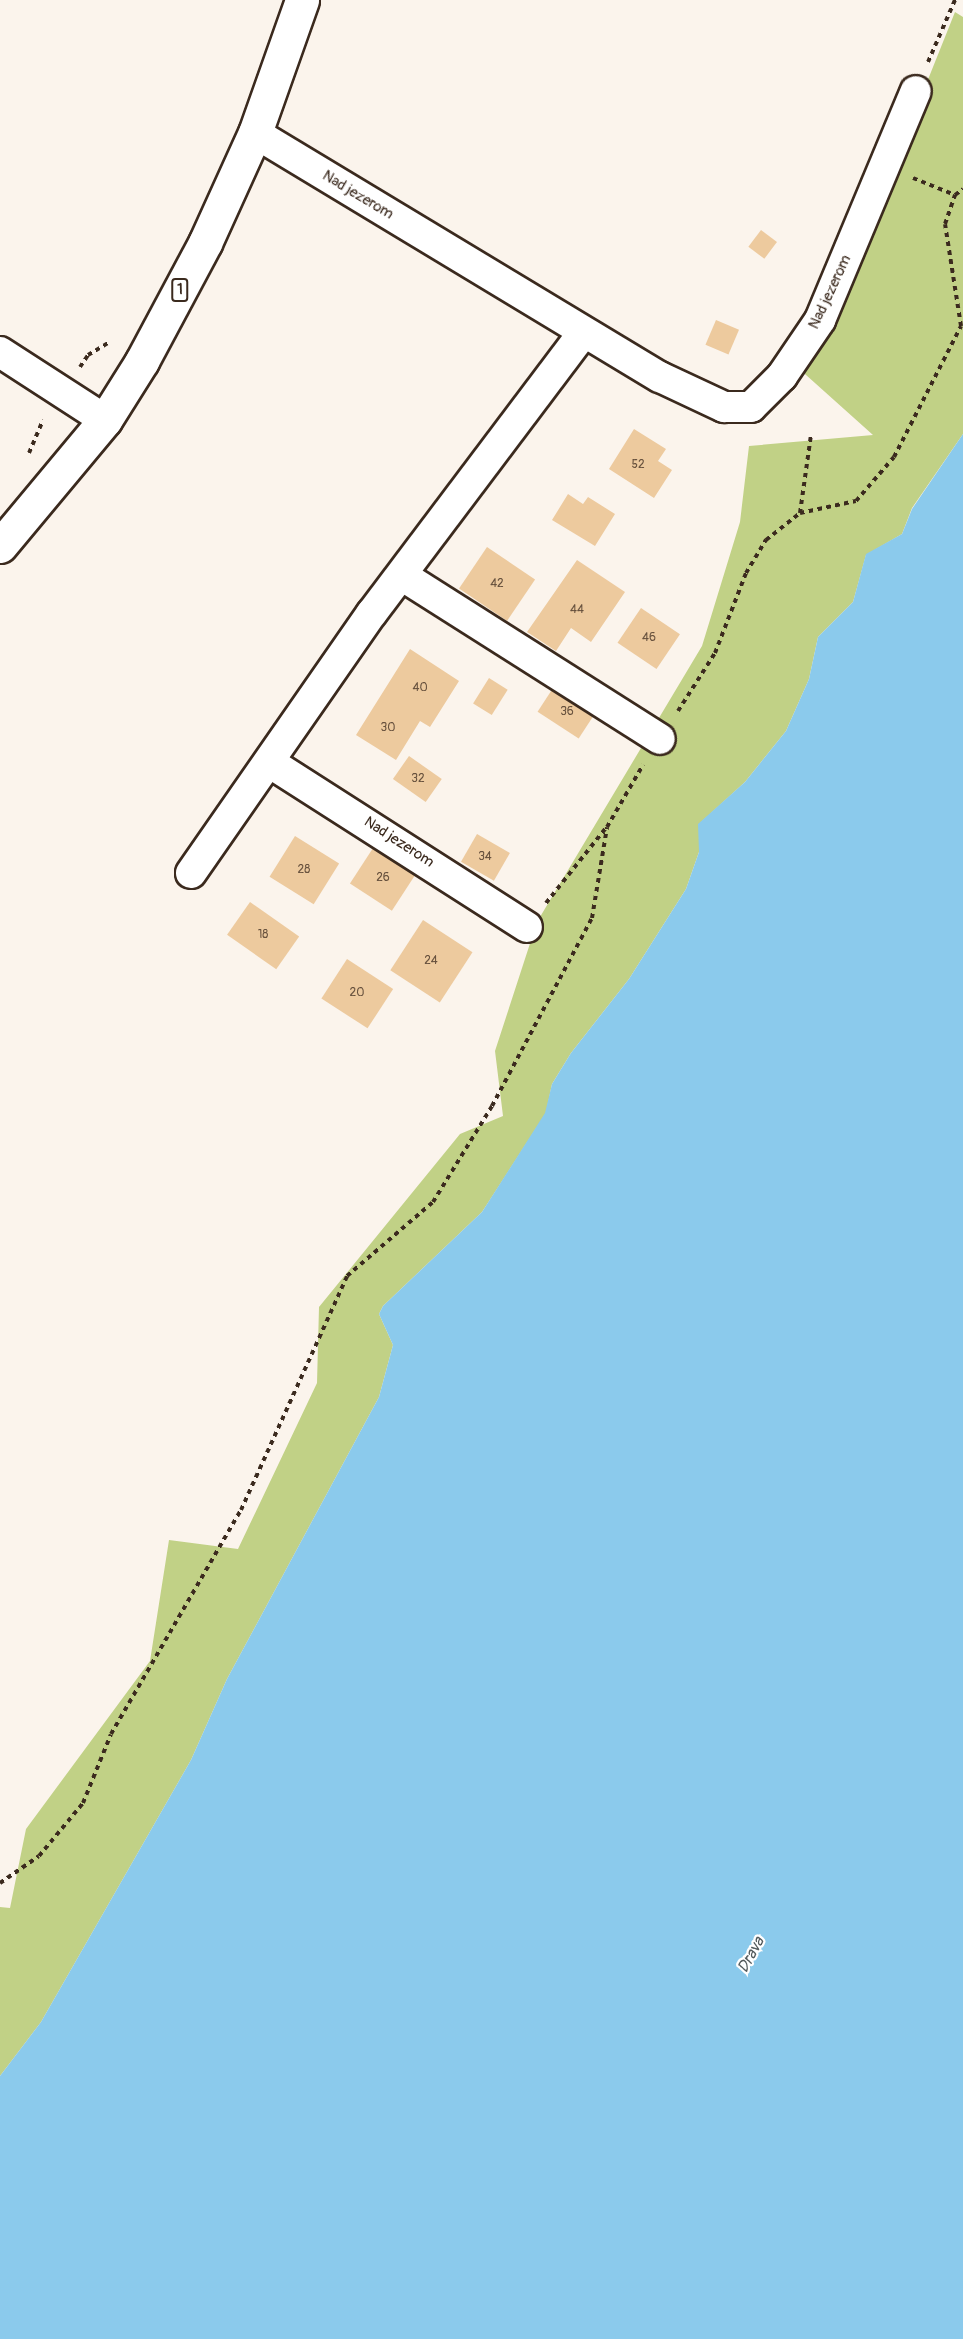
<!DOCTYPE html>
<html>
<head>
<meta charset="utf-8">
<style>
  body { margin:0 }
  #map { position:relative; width:963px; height:2339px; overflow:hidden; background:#fbf4ec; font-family:Pangolin,sans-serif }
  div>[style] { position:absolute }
  .green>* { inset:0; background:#c1d186 }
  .water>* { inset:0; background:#8bcaec }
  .building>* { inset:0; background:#edca9e; transform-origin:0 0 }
  .path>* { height:4px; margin-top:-2px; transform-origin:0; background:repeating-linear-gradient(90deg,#3b2a1e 0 4.5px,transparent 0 9px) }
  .roads { filter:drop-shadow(2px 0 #3b2a1e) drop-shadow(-2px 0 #3b2a1e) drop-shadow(0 2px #3b2a1e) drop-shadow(0 -2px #3b2a1e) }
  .minor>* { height:30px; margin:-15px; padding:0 15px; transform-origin:15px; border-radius:15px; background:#fff }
  .primary>* { height:33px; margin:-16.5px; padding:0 16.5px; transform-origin:16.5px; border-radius:16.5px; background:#fff }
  span { translate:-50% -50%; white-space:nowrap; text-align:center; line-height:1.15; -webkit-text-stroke:4.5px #fff; paint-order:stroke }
  .number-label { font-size:12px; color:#68523e }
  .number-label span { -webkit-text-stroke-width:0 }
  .shield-label span { padding:2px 4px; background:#fff; border:2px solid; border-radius:4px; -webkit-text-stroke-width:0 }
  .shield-label { font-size:14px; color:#3b2a1e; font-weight:700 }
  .street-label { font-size:15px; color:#3b2a1e }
  .water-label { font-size:16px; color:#535a5c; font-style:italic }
</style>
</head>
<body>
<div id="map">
  <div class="green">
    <div style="clip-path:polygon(955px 12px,963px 17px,963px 434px,912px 508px,902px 534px,866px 555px,853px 602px,818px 637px,809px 679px,786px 731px,745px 782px,699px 824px,699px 852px,686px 889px,629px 979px,571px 1053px,552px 1084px,546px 1113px,482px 1212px,383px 1306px,379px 1314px,393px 1345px,379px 1397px,227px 1679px,191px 1760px,41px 2022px,0 2076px,0 1907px,10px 1908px,26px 1829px,150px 1661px,169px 1540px,238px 1549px,317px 1383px,319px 1307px,460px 1134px,503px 1116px,495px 1051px,537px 922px,702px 646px,740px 522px,749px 446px,873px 435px,796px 366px,891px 172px)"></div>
  </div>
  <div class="water">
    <div style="clip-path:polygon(963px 434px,963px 2339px,0 2339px,0 2076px,41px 2022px,191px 1760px,227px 1679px,379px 1397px,393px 1345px,379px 1314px,383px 1306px,482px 1212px,545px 1113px,552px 1084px,571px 1053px,629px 979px,686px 889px,699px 852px,698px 824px,745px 782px,786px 731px,809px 679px,818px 637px,853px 602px,866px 554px,902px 534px,912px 509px)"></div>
  </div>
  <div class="building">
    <div style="left:761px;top:230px;width:20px;height:21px;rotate:37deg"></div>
    <div style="left:716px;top:320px;width:25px;height:27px;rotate:23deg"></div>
    <div style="clip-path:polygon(634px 429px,666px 449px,658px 461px,672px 470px,654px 498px,609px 469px)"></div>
    <div style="clip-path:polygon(568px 494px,583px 504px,588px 497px,615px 514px,595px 546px,552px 520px)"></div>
    <div style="left:487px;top:547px;width:58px;height:50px;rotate:34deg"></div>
    <div style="clip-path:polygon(577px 560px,625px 592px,591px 642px,571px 628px,556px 651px,527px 632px)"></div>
    <div style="left:641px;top:608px;width:47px;height:42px;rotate:34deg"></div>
    <div style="clip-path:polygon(410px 649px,459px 681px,430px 727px,420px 721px,396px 760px,356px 735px)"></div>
    <div style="left:489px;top:678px;width:22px;height:30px;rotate:32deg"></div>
    <div style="left:555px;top:685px;width:49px;height:32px;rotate:33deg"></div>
    <div style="left:409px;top:756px;width:40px;height:28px;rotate:35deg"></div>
    <div style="left:477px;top:834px;width:38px;height:32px;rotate:30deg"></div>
    <div style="left:295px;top:836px;width:52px;height:48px;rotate:32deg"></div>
    <div style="left:375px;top:845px;width:50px;height:46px;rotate:33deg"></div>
    <div style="left:250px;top:902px;width:60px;height:40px;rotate:35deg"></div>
    <div style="left:423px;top:920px;width:59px;height:60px;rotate:33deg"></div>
    <div style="left:347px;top:959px;width:55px;height:47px;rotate:33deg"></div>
  </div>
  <div class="path">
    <div style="left:928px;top:62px;width:68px;rotate:-66.5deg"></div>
    <div style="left:913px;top:178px;width:45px;rotate:22deg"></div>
    <div style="left:80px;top:367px;width:14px;rotate:-56deg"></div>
    <div style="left:88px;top:355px;width:26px;rotate:-31deg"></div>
    <div style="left:29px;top:453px;width:36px;rotate:-67deg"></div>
    <div style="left:800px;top:513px;width:79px;rotate:-82deg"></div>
    <div style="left:678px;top:711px;width:69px;rotate:-57.5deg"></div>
    <div style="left:715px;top:653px;width:86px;rotate:-68.8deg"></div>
    <div style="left:746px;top:573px;width:39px;rotate:-59deg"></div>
    <div style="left:766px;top:540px;width:43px;rotate:-38.5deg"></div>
    <div style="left:800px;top:513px;width:57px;rotate:-12.1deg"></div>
    <div style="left:856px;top:501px;width:58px;rotate:-49.2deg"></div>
    <div style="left:894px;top:457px;width:147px;rotate:-62.9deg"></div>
    <div style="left:961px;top:326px;width:103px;rotate:-98.9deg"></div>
    <div style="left:945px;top:224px;width:31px;rotate:-71deg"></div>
    <div style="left:955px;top:195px;width:10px;rotate:-37deg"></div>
    <div style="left:546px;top:903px;width:95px;rotate:-51.4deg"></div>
    <div style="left:0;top:1883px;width:47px;rotate:-34.7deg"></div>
    <div style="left:39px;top:1856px;width:69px;rotate:-50.3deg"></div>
    <div style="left:83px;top:1803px;width:74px;rotate:-67.9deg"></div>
    <div style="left:111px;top:1734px;width:259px;rotate:-59.9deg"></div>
    <div style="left:241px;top:1510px;width:257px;rotate:-65.6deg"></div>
    <div style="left:347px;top:1276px;width:113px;rotate:-40.7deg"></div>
    <div style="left:433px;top:1202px;width:113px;rotate:-58.4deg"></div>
    <div style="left:492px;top:1106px;width:213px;rotate:-62deg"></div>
    <div style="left:592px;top:918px;width:92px;rotate:-80.6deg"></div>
    <div style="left:607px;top:827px;width:72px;rotate:-59.9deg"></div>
  </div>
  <div class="roads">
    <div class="minor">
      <div style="left:255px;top:133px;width:473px;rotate:31.1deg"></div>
      <div style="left:660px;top:377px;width:71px;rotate:25.1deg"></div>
      <div style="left:724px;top:407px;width:27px"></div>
      <div style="left:751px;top:407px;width:44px;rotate:-45deg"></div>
      <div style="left:782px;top:376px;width:68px;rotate:-55.8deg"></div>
      <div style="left:820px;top:320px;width:248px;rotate:-67.3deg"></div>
      <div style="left:0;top:352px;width:125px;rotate:32.9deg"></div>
      <div style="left:403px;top:576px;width:304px;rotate:32.4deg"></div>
      <div style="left:269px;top:762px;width:306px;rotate:32.6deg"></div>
      <div style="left:191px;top:873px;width:317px;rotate:-55.2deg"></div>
      <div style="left:372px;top:613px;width:351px;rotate:-53deg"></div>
    </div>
    <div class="primary">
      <div style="left:0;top:546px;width:164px;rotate:-50.2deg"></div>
      <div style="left:105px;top:420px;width:70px;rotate:-57.9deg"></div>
      <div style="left:142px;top:361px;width:134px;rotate:-61.9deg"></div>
      <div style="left:205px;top:243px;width:121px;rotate:-65.6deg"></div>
      <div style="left:255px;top:133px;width:141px;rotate:-70.5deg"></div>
    </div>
  </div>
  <div class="number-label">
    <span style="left:638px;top:465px">52</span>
    <span style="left:497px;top:584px">42</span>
    <span style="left:577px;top:610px">44</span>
    <span style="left:649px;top:638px">46</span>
    <span style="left:420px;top:688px">40</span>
    <span style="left:567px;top:712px">36</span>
    <span style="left:388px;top:728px">30</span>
    <span style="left:418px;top:779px">32</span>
    <span style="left:485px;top:857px">34</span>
    <span style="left:304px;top:870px">28</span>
    <span style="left:383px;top:878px">26</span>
    <span style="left:263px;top:935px">18</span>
    <span style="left:431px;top:961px">24</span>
    <span style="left:357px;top:993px">20</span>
  </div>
  <div class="shield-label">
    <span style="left:180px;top:290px">1</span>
  </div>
  <div class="street-label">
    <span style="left:358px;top:195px;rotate:31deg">Nad jezerom</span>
    <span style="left:830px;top:292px;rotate:-65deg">Nad jezerom</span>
    <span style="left:399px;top:842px;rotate:33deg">Nad jezerom</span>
  </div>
  <div class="water-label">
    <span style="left:751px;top:1955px;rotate:-61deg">Drava</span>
  </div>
</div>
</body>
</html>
